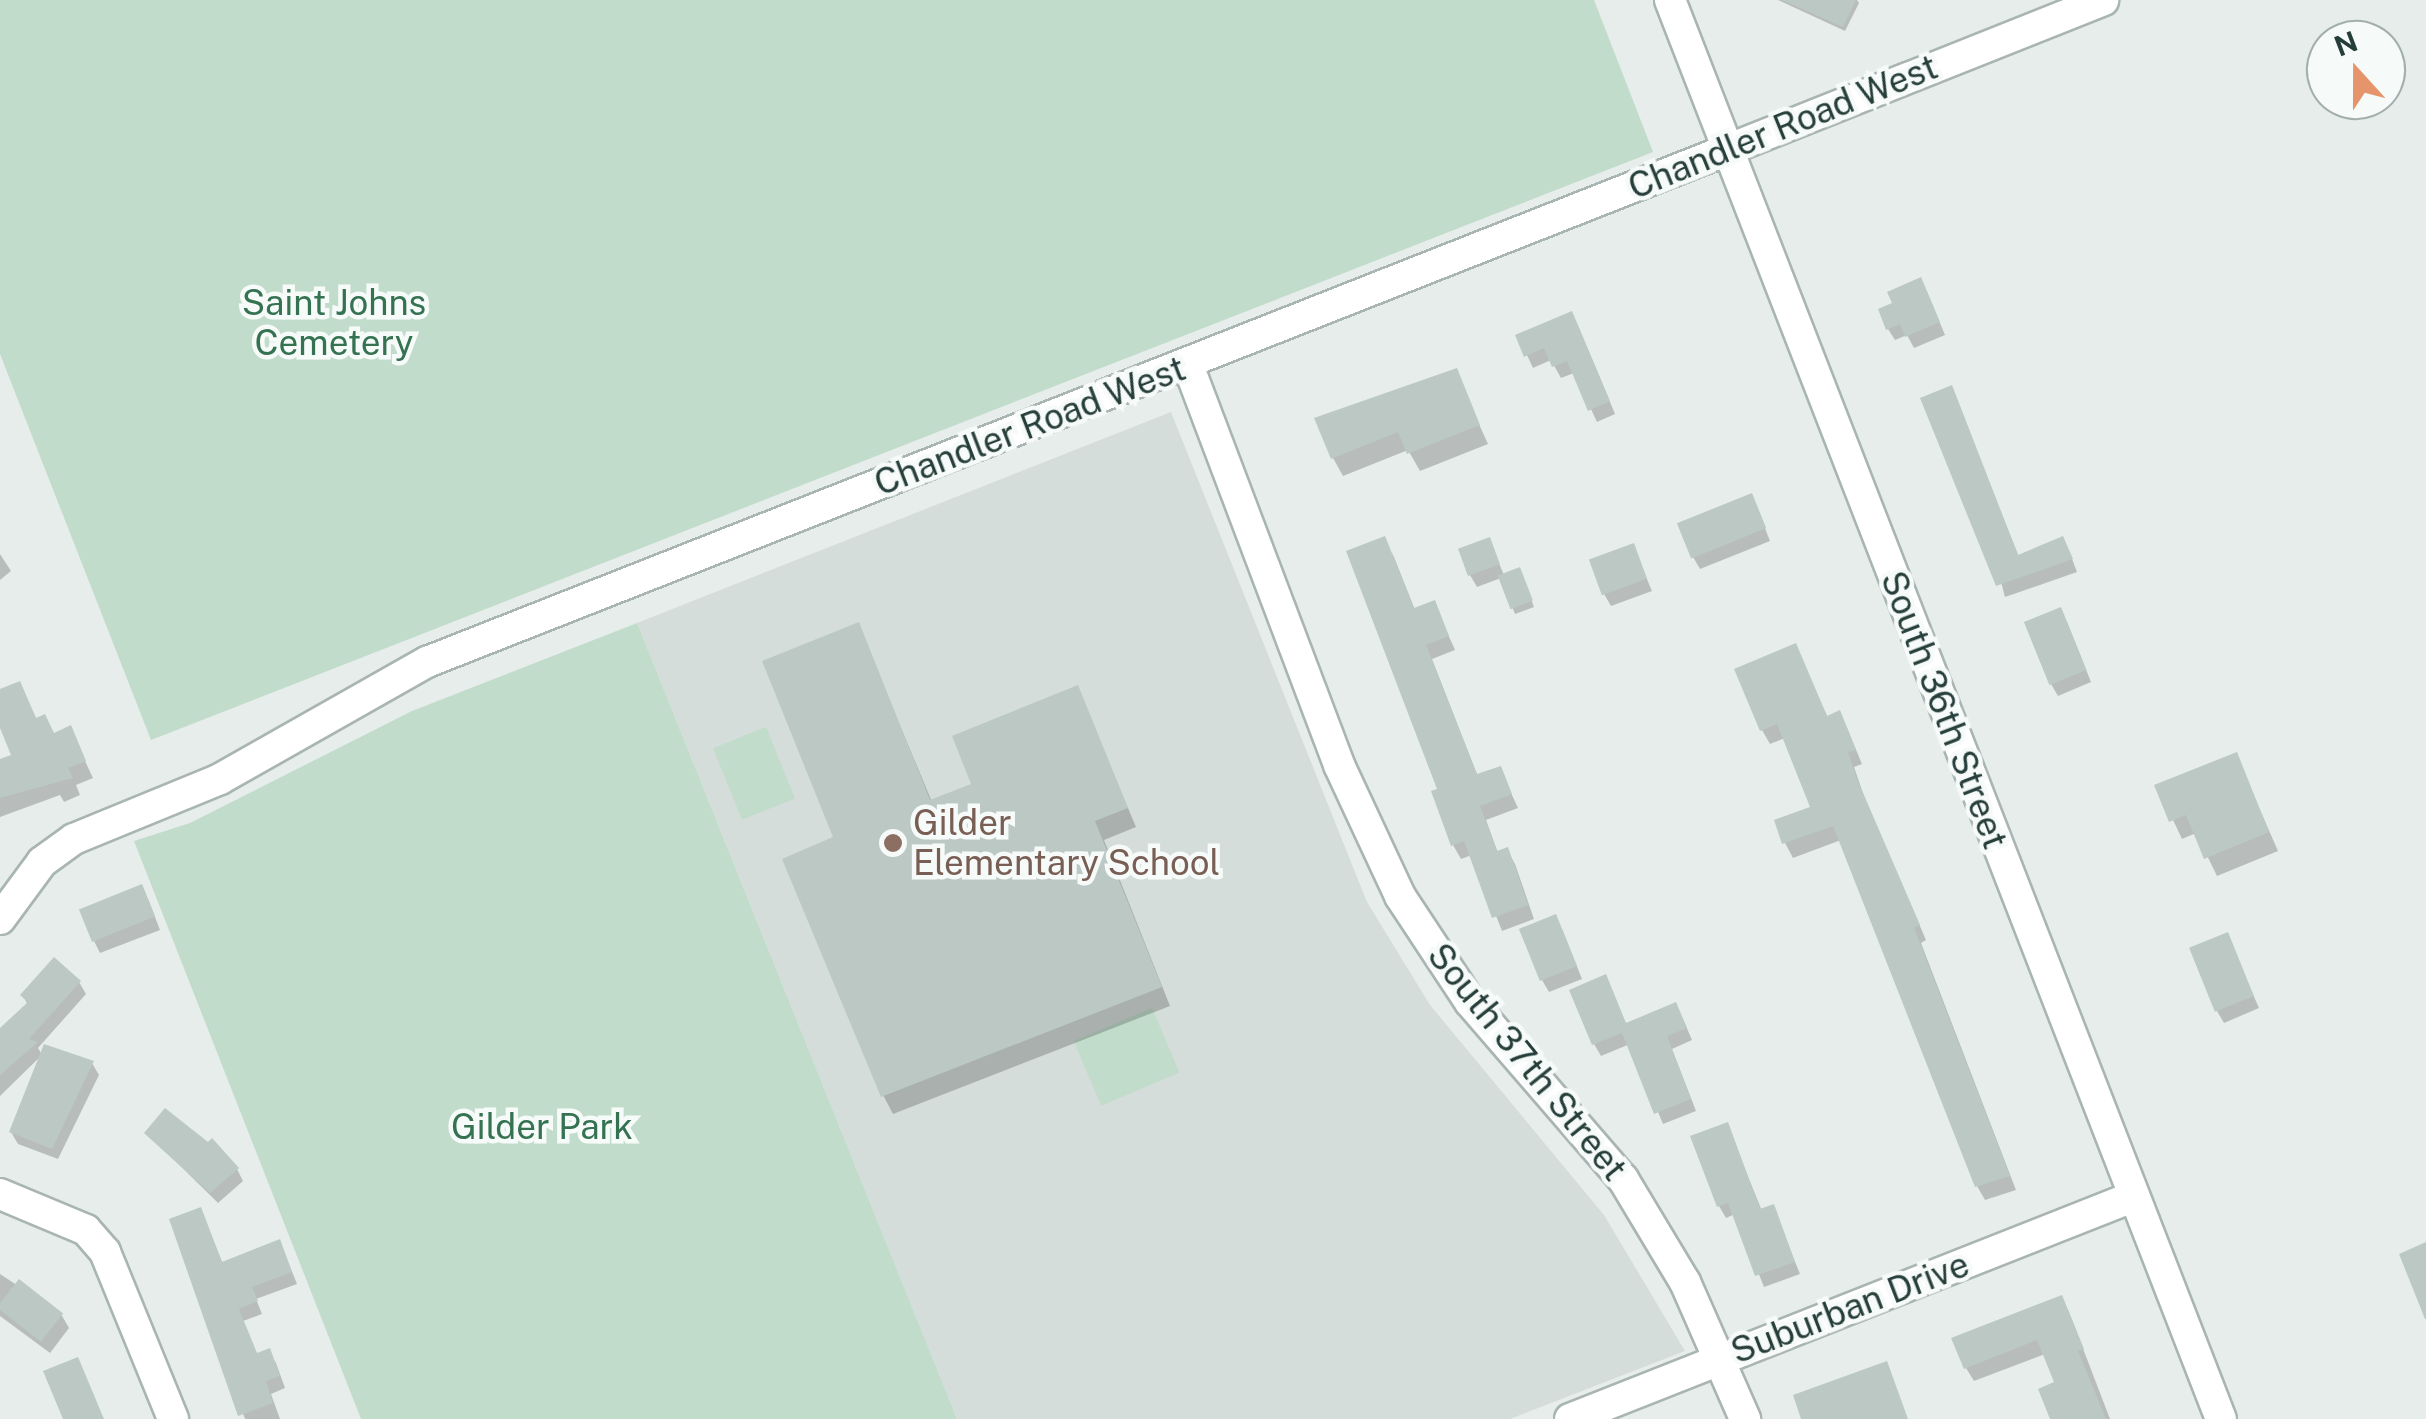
<!DOCTYPE html>
<html>
<head>
<meta charset="utf-8">
<style>
  body { margin:0 }
  #map { position:relative; width:2426px; height:1419px; overflow:hidden; background:#e6edeb; font-family:"Public Sans",sans-serif }
  div>[style] { position:absolute }
  .built>* { inset:0; background:#d4ddda }
  .green>* { inset:0; background:#c1dccb; transform-origin:0 0 }
  .shadow>* { inset:0; background:#0003 }
  .building>* { inset:0; background:#bbc8c4; transform-origin:0 0 }
  .roads { filter:drop-shadow(2px 0 #a9b5b2) drop-shadow(-2px 0 #a9b5b2) drop-shadow(0 2px #a9b5b2) drop-shadow(0 -2px #a9b5b2) }
  .street>* { height:30px; margin:-15px; padding:0 15px; transform-origin:15px; border-radius:15px; background:#fff }
  .secondary>* { height:30px; margin:-15px; padding:0 15px; transform-origin:15px; border-radius:15px; background:#fff }
  .dots>* { width:28px; height:28px; translate:-50% -50%; box-sizing:border-box; border:5px solid #f6faf8; border-radius:50% }
  span { translate:-50% -50%; white-space:nowrap; text-align:center; line-height:1.15; -webkit-text-stroke:9px #f6faf8; paint-order:stroke }
  .street-label { font-size:35px; color:#263e3a }
  .park-label { font-size:35px; color:#347251 }
  .education-label { font-size:35px; color:#785e54 }
  .left { translate:0 -50%; text-align:left }
  .north { position:absolute; left:2306px; top:20px; width:100px; height:100px; box-sizing:border-box; background:#f6faf8; border:2px solid #a3afac; border-radius:50%; rotate:339deg; font-size:28px; font-weight:700; line-height:40px; text-align:center; color:#263e3a }
  .north::after { content:''; display:block; margin:auto; width:35px; height:45px; background:#e6946b; clip-path:polygon(50% 0,100% 100%,50% 72%,0 100%) }
</style>
</head>
<body>
<div id="map">
  <div class="built">
    <div style="clip-path:polygon(1171px 412px,1367px 902px,1430px 1005px,1604px 1215px,1685px 1351px,1510px 1419px,957px 1419px,637px 623px)"></div>
  </div>
  <div class="green">
    <div style="clip-path:polygon(0 0,1594px 0,1653px 152px,151px 740px,0 354px)"></div>
    <div style="clip-path:polygon(637px 623px,957px 1419px,361px 1419px,134px 841px,190px 823px,412px 711px)"></div>
    <div style="left:766px;top:727px;width:77px;height:57px;rotate:68deg"></div>
    <div style="left:1152px;top:1008px;width:70px;height:85px;rotate:67deg"></div>
  </div>
  <div class="shadow">
    <div style="clip-path:polygon(1778px 0,1857px 0,1859px 3px,1845px 31px)"></div>
    <div style="clip-path:polygon(1927px 292px,1945px 335px,1914px 348px,1907px 335px,1895px 340px,1888px 329px)"></div>
    <div style="clip-path:polygon(1578px 326px,1615px 414px,1597px 422px,1574px 373px,1561px 378px,1551px 360px,1533px 368px,1518px 336px)"></div>
    <div style="clip-path:polygon(1455px 371px,1488px 444px,1420px 471px,1408px 450px,1343px 476px,1333px 458px)"></div>
    <div style="clip-path:polygon(1951px 388px,2019px 557px,2069px 551px,2077px 572px,2005px 597px)"></div>
    <div style="clip-path:polygon(1757px 508px,1770px 541px,1700px 569px,1693px 557px)"></div>
    <div style="clip-path:polygon(1489px 540px,1504px 575px,1522px 575px,1534px 607px,1515px 614px,1501px 578px,1477px 587px,1470px 575px)"></div>
    <div style="clip-path:polygon(1633px 546px,1652px 591px,1611px 606px,1604px 594px)"></div>
    <div style="clip-path:polygon(1392px 552px,1415px 610px,1434px 603px,1455px 650px,1432px 659px,1478px 777px,1500px 769px,1518px 808px,1486px 820px,1498px 853px,1507px 850px,1515px 864px,1534px 919px,1502px 931px,1472px 855px,1461px 859px,1453px 845px)"></div>
    <div style="clip-path:polygon(0 554px,11px 571px,0 580px)"></div>
    <div style="clip-path:polygon(2067px 622px,2091px 682px,2058px 696px,2051px 684px)"></div>
    <div style="clip-path:polygon(858px 625px,932px 802px,974px 785px,1077px 688px,1136px 827px,1104px 840px,1170px 1006px,893px 1114px,883px 1095px,836px 839px)"></div>
    <div style="clip-path:polygon(1795px 646px,1828px 718px,1847px 728px,1862px 764px,1854px 767px,1864px 796px,1926px 940px,1921px 943px,2016px 1190px,1985px 1200px,1977px 1186px,1841px 840px,1793px 858px,1785px 843px,1777px 822px,1813px 808px,1785px 738px,1770px 744px,1762px 730px)"></div>
    <div style="clip-path:polygon(19px 684px,37px 720px,55px 735px,70px 729px,93px 778px,76px 785px,80px 795px,64px 802px,60px 795px,0 817px,0 762px,14px 757px,0 721px,0 691px)"></div>
    <div style="clip-path:polygon(2236px 755px,2278px 851px,2217px 876px,2196px 833px,2182px 839px,2157px 786px)"></div>
    <div style="clip-path:polygon(148px 899px,160px 930px,100px 953px,94px 941px)"></div>
    <div style="clip-path:polygon(1562px 929px,1582px 979px,1549px 992px,1542px 980px)"></div>
    <div style="clip-path:polygon(2227px 935px,2259px 1008px,2224px 1023px,2217px 1011px)"></div>
    <div style="clip-path:polygon(79px 982px,86px 994px,38px 1048px,42px 1055px,92px 1063px,99px 1075px,58px 1159px,18px 1144px,11px 1132px,42px 1055px,0 1096px,0 1031px,28px 1005px,23px 996px)"></div>
    <div style="clip-path:polygon(1682px 1017px,1692px 1040px,1672px 1049px,1696px 1111px,1663px 1124px,1630px 1044px,1601px 1056px,1594px 1044px,1627px 1025px)"></div>
    <div style="clip-path:polygon(1727px 1125px,1762px 1211px,1773px 1207px,1800px 1274px,1764px 1287px,1735px 1214px,1726px 1218px,1719px 1206px)"></div>
    <div style="clip-path:polygon(147px 1133px,237px 1169px,243px 1181px,218px 1203px)"></div>
    <div style="clip-path:polygon(200px 1210px,223px 1264px,285px 1254px,297px 1284px,256px 1299px,262px 1314px,243px 1321px,257px 1356px,269px 1352px,276px 1363px,285px 1388px,271px 1394px,280px 1419px,245px 1419px,172px 1221px)"></div>
    <div style="clip-path:polygon(0 1274px,61px 1314px,69px 1328px,50px 1353px,0 1316px)"></div>
    <div style="clip-path:polygon(2061px 1298px,2069px 1312px,2110px 1419px,2053px 1419px,2058px 1384px,2045px 1354px,1974px 1381px,1966px 1368px)"></div>
  </div>
  <div class="building">
    <div style="clip-path:polygon(1782px 0,1856px 0,1843px 27px)"></div>
    <div style="clip-path:polygon(1921px 277px,1940px 322px,1905px 337px,1900px 324px,1886px 330px,1878px 309px,1892px 303px,1887px 292px)"></div>
    <div style="clip-path:polygon(1572px 311px,1610px 401px,1588px 411px,1567px 361px,1552px 367px,1544px 348px,1524px 357px,1515px 335px)"></div>
    <div style="clip-path:polygon(1457px 368px,1480px 425px,1407px 454px,1398px 432px,1331px 459px,1314px 418px)"></div>
    <div style="clip-path:polygon(1952px 385px,2018px 555px,2063px 536px,2073px 559px,1996px 586px,1920px 398px)"></div>
    <div style="left:1752px;top:493px;width:38px;height:81px;rotate:68deg"></div>
    <div style="clip-path:polygon(1385px 536px,1414px 608px,1435px 600px,1449px 636px,1426px 645px,1477px 774px,1501px 766px,1512px 794px,1480px 806px,1497px 851px,1508px 847px,1528px 905px,1492px 918px,1464px 841px,1451px 846px,1431px 791px,1437px 789px,1346px 551px)"></div>
    <div style="left:1490px;top:537px;width:29px;height:34px;rotate:70deg"></div>
    <div style="left:1634px;top:543px;width:38px;height:48px;rotate:70deg"></div>
    <div style="left:1520px;top:567px;width:36px;height:24px;rotate:69deg"></div>
    <div style="left:2061px;top:607px;width:68px;height:40px;rotate:68deg"></div>
    <div style="clip-path:polygon(859px 622px,930px 800px,971px 784px,952px 736px,1078px 685px,1128px 808px,1095px 821px,1162px 987px,881px 1097px,782px 859px,833px 837px,762px 661px)"></div>
    <div style="clip-path:polygon(1796px 643px,1827px 716px,1840px 710px,1856px 750px,1848px 752px,1857px 779px,1920px 925px,1914px 928px,2010px 1176px,1975px 1187px,1833px 826px,1782px 844px,1774px 820px,1810px 807px,1777px 724px,1760px 731px,1734px 669px)"></div>
    <div style="clip-path:polygon(20px 681px,36px 718px,45px 714px,54px 733px,71px 725px,86px 761px,68px 768px,73px 778px,0 798px,0 759px,11px 755px,0 728px,0 689px)"></div>
    <div style="clip-path:polygon(2237px 752px,2269px 832px,2204px 859px,2186px 815px,2169px 822px,2154px 785px)"></div>
    <div style="left:142px;top:884px;width:35px;height:68px;rotate:68deg"></div>
    <div style="left:1556px;top:914px;width:56px;height:40px;rotate:68deg"></div>
    <div style="left:2228px;top:932px;width:69px;height:42px;rotate:68deg"></div>
    <div style="clip-path:polygon(54px 957px,81px 981px,29px 1039px,38px 1042px,0 1075px,0 1028px,28px 1002px,20px 995px)"></div>
    <div style="clip-path:polygon(1606px 974px,1626px 1023px,1676px 1002px,1687px 1028px,1667px 1036px,1691px 1099px,1654px 1114px,1622px 1033px,1592px 1045px,1569px 990px)"></div>
    <div style="clip-path:polygon(44px 1044px,94px 1061px,52px 1149px,9px 1132px)"></div>
    <div style="clip-path:polygon(165px 1108px,208px 1142px,212px 1138px,239px 1168px,210px 1193px,144px 1133px)"></div>
    <div style="clip-path:polygon(1728px 1122px,1760px 1209px,1774px 1204px,1795px 1262px,1755px 1276px,1728px 1203px,1717px 1207px,1690px 1136px)"></div>
    <div style="clip-path:polygon(201px 1207px,222px 1262px,280px 1239px,292px 1272px,252px 1287px,258px 1301px,239px 1309px,257px 1353px,270px 1348px,280px 1376px,266px 1381px,273px 1403px,238px 1416px,169px 1219px)"></div>
    <div style="clip-path:polygon(2426px 1242px,2426px 1319px,2425px 1319px,2399px 1254px)"></div>
    <div style="left:19px;top:1279px;width:56px;height:36px;rotate:38deg"></div>
    <div style="clip-path:polygon(2062px 1295px,2084px 1349px,2078px 1351px,2106px 1419px,2050px 1419px,2038px 1389px,2054px 1382px,2037px 1340px,1964px 1369px,1951px 1338px)"></div>
    <div style="clip-path:polygon(78px 1357px,104px 1419px,63px 1419px,43px 1371px)"></div>
    <div style="clip-path:polygon(1887px 1361px,1908px 1419px,1801px 1419px,1793px 1395px)"></div>
  </div>
  <div class="roads">
    <div class="street">
      <div style="left:1188px;top:365px;width:428px;rotate:69.3deg"></div>
      <div style="left:1339px;top:765px;width:145px;rotate:65deg"></div>
      <div style="left:1400px;top:896px;width:127px;rotate:56.6deg"></div>
      <div style="left:1470px;top:1002px;width:234px;rotate:49.2deg"></div>
      <div style="left:1623px;top:1179px;width:120px;rotate:59deg"></div>
      <div style="left:1685px;top:1282px;width:150px;rotate:66.3deg"></div>
      <div style="left:0;top:919px;width:71px;rotate:-53.6deg"></div>
      <div style="left:42px;top:862px;width:39px;rotate:-36deg"></div>
      <div style="left:74px;top:839px;width:158px;rotate:-22.3deg"></div>
      <div style="left:220px;top:779px;width:238px;rotate:-29.5deg"></div>
      <div style="left:427px;top:662px;width:1397px;rotate:-21.5deg"></div>
      <div style="left:0;top:1194px;width:93px;rotate:22.7deg"></div>
      <div style="left:86px;top:1230px;width:29px;rotate:49deg"></div>
      <div style="left:105px;top:1252px;width:180px;rotate:67.8deg"></div>
      <div style="left:1570px;top:1419px;width:602px;rotate:-21.54deg"></div>
    </div>
    <div class="secondary">
      <div style="left:1670px;top:0;width:1522px;rotate:68.78deg"></div>
      <div style="left:1727px;top:150px;width:405px;rotate:-21.7deg"></div>
    </div>
  </div>
  <div class="dots">
    <div style="left:893px;top:843px;background:#8d6e63"></div>
  </div>
  <div class="street-label">
    <span style="left:1783px;top:127px;rotate:-22deg">Chandler Road West</span>
    <span style="left:1030px;top:426px;rotate:-21deg">Chandler Road West</span>
    <span style="left:1944px;top:710px;rotate:69deg">South 36th Street</span>
    <span style="left:1527px;top:1062px;rotate:51deg">South 37th Street</span>
    <span style="left:1850px;top:1308px;rotate:-21deg">Suburban Drive</span>
  </div>
  <div class="park-label">
    <span style="left:334px;top:323px">Saint Johns<br>Cemetery</span>
    <span style="left:542px;top:1127px">Gilder Park</span>
  </div>
  <div class="education-label">
    <span class="left" style="left:913px;top:843px">Gilder<br>Elementary School</span>
  </div>
  <div class="north">N</div>
</div>
</body>
</html>
